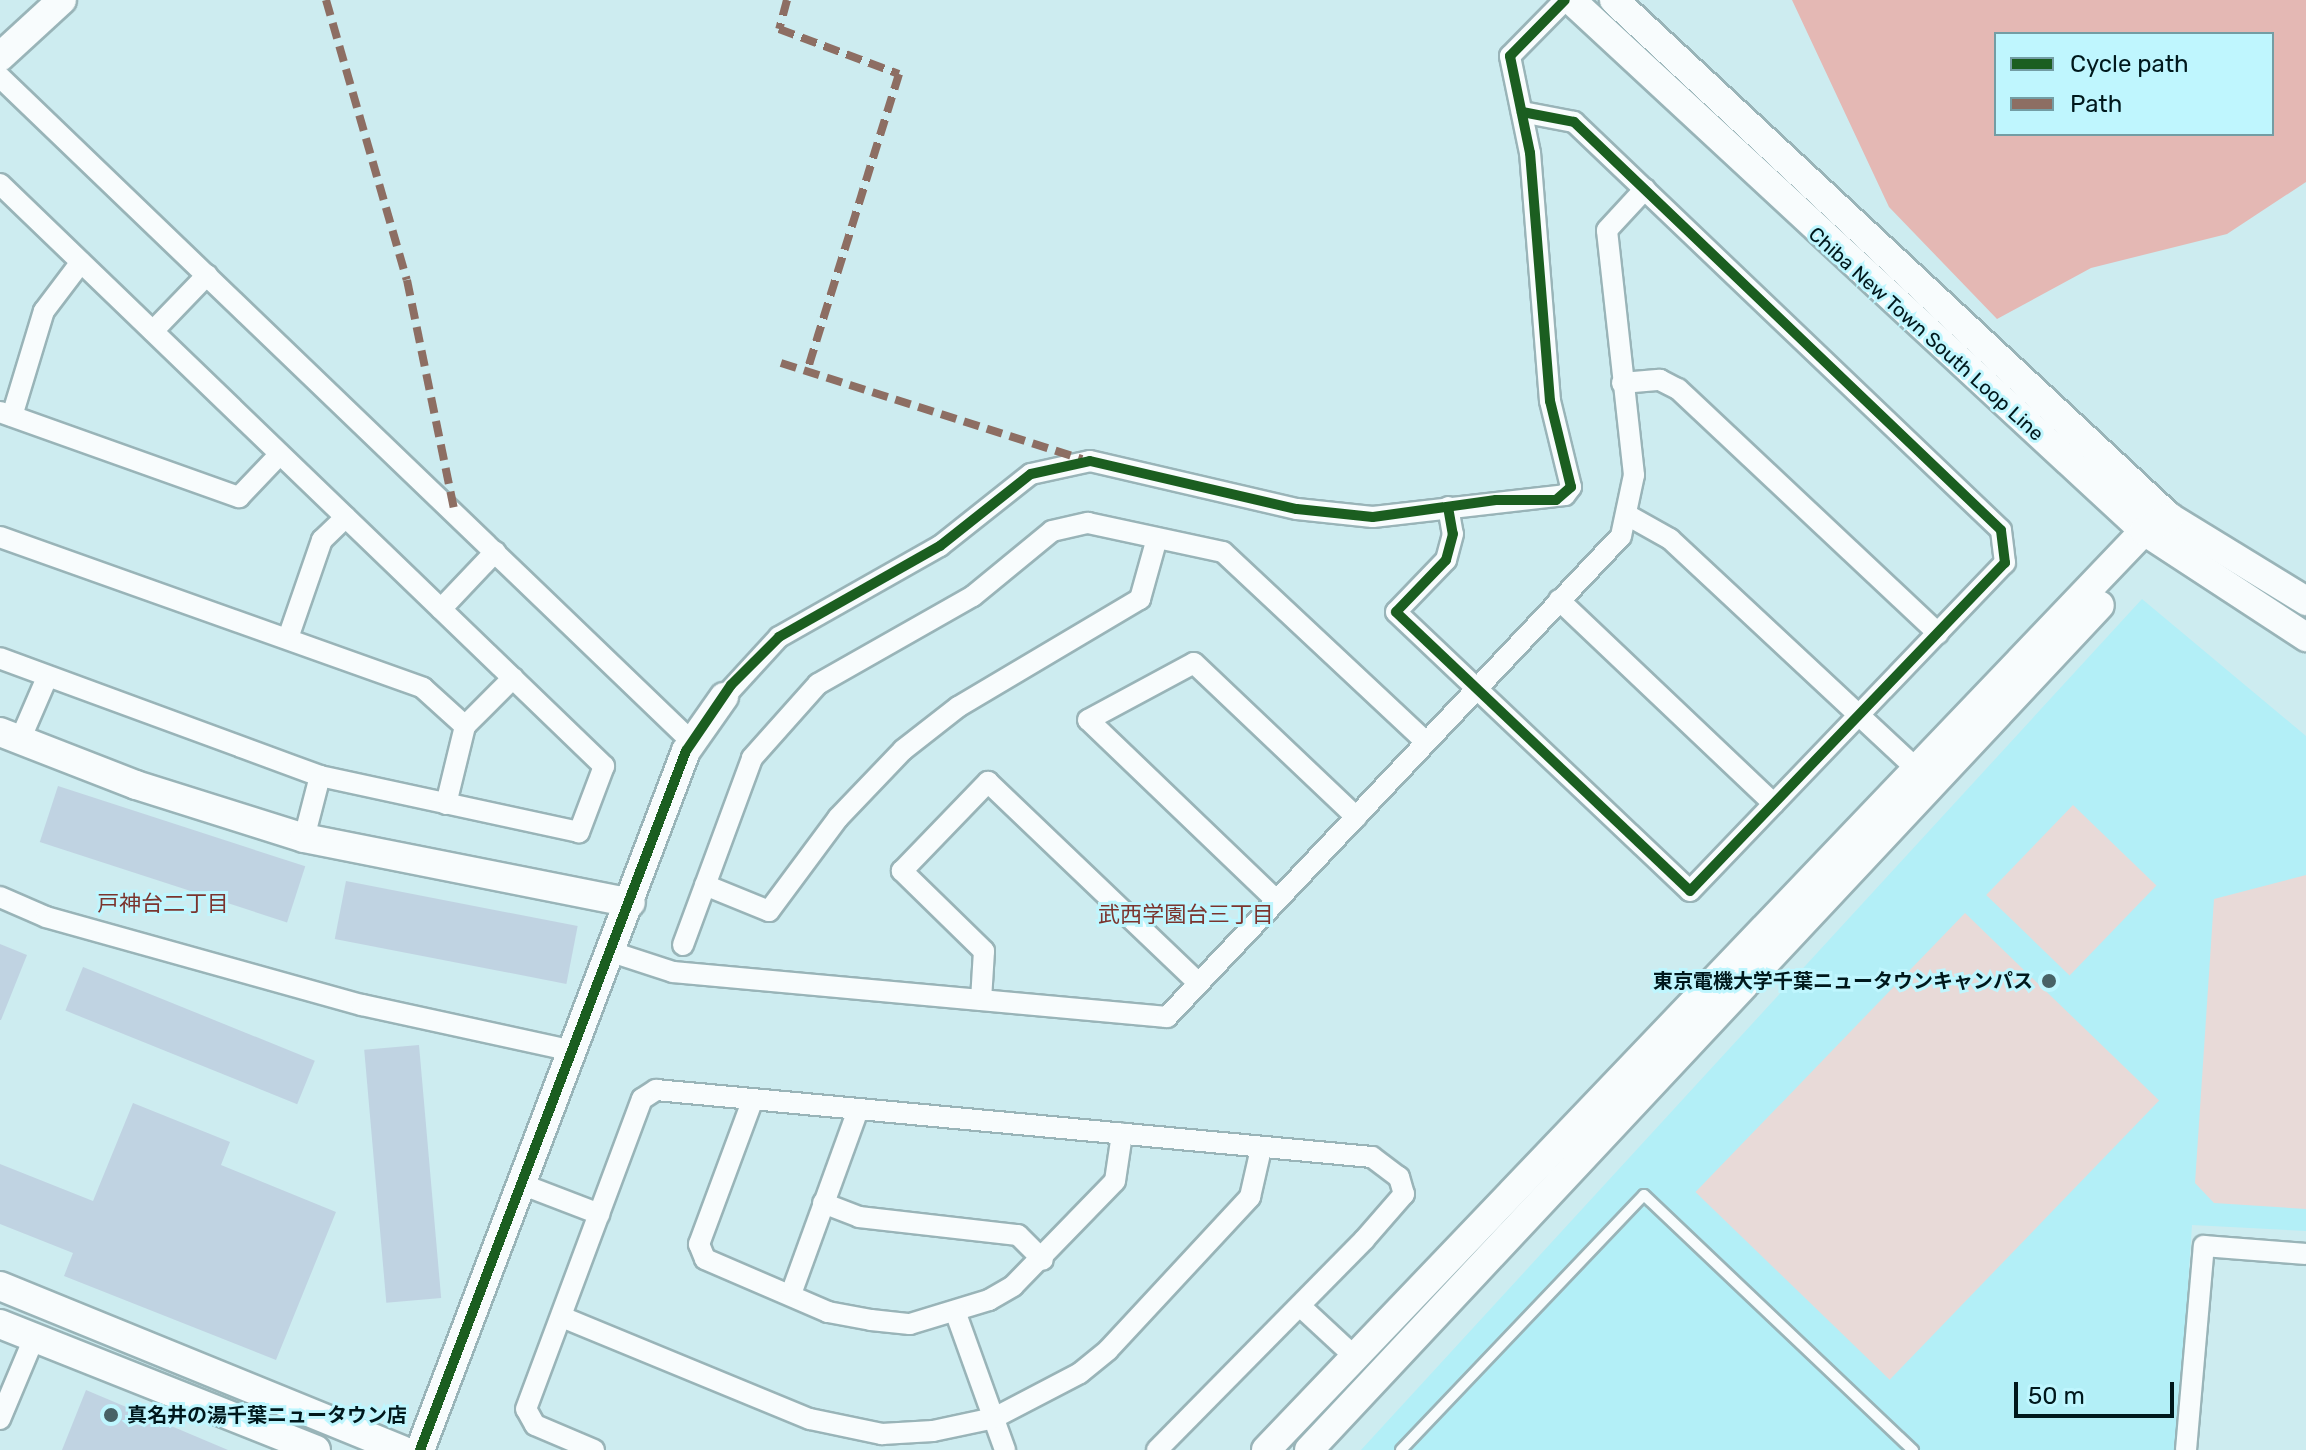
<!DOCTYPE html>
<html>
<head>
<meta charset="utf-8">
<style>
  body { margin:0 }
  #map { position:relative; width:2306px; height:1450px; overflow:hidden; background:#cdecf0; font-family:Rubik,"Noto Sans JP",sans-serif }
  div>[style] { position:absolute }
  .built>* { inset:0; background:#b3eff7 }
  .green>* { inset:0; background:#e8dad8; transform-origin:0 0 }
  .forest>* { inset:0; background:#e4b8b4 }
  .building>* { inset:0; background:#c0d3e2; transform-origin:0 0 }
  .roads { filter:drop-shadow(2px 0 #99b4b8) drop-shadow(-2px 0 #99b4b8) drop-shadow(0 2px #99b4b8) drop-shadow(0 -2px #99b4b8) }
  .lane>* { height:10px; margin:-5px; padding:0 5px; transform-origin:5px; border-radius:5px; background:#f8fcfd }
  .street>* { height:20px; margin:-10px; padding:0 10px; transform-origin:10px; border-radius:10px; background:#f8fcfd }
  .secondary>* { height:28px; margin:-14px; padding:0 14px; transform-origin:14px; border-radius:14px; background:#f8fcfd }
  .quiet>* { height:8px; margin-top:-4px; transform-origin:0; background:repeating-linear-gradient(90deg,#8d6e63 0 16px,transparent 0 24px) }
  .cycleway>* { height:10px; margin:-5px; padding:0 5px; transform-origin:5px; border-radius:5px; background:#1b5e20 }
  .dots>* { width:22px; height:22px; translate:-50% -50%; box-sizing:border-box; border:4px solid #bff6fe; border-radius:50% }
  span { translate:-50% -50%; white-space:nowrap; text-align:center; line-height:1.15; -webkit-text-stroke:6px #bff6fe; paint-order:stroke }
  .street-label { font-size:20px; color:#00181c }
  .poi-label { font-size:20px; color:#00181c; font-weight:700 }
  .right { translate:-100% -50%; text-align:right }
  .left { translate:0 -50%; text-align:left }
  .neighbourhood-label { font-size:22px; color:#7b342e }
  .legend { position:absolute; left:1994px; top:32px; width:280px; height:104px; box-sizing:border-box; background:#bff6fe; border:2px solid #739da4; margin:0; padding:10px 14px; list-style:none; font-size:24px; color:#00181c }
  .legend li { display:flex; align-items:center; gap:16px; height:40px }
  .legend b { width:40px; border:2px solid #739da4 }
  .scale { position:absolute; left:2014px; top:1382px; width:160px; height:36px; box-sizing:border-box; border:4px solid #00181c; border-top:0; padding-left:10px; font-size:24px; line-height:28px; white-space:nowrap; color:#00181c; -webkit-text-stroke:6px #bff6fe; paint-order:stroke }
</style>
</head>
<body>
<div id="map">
  <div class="built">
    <div style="clip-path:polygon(2142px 599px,2306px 736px,2306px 1231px,2192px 1225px,2177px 1450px,1361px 1450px)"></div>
  </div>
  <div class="green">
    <div style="left:2073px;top:805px;width:116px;height:125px;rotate:44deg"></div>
    <div style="clip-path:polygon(2306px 875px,2306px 1209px,2214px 1203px,2195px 1183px,2214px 899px)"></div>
    <div style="left:1965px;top:913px;width:270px;height:388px;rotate:44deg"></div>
  </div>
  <div class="forest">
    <div style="clip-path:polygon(evenodd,1792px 0,2306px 0,2306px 182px,2227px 234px,2091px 268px,1997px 319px,1889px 207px,1792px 0,1996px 34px,2272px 34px,2272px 134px,1996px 134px,1996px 34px)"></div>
  </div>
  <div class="building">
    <div style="left:58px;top:786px;width:260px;height:59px;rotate:18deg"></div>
    <div style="left:346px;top:881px;width:236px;height:59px;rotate:11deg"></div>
    <div style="clip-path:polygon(0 944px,27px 955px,1px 1020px,0 1020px)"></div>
    <div style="left:83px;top:967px;width:250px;height:47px;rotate:22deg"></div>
    <div style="left:419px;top:1045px;width:254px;height:55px;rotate:85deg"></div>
    <div style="clip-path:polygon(133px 1103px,230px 1142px,221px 1165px,336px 1212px,276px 1360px,64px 1276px,73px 1253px,0 1224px,0 1164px,93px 1201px)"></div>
    <div style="clip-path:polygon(86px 1390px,228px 1450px,62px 1450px)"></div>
  </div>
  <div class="roads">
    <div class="lane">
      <div style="left:1401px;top:1450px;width:352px;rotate:-46.4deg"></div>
      <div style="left:1644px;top:1195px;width:371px;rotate:43.5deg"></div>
    </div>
    <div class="street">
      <div style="left:0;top:77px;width:960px;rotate:43.86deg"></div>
      <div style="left:0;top:184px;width:839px;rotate:43.94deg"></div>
      <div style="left:604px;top:766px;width:71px;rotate:110.7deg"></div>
      <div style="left:579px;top:832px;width:265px;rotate:-167.8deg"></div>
      <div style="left:320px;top:776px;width:341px;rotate:-159.8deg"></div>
      <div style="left:153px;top:331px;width:78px;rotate:-46deg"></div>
      <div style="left:1622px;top:383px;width:38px;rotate:-5deg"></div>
      <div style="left:1660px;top:380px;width:20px;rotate:27deg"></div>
      <div style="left:1678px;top:389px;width:357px;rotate:43.2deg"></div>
      <div style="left:0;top:412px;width:254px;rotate:19.6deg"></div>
      <div style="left:239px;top:497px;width:59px;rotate:-46.4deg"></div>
      <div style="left:12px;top:416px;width:110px;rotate:-73.1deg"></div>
      <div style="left:44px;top:311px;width:61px;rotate:-52.9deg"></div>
      <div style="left:1448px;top:507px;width:27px;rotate:80deg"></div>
      <div style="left:1453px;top:534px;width:27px;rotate:105deg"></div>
      <div style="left:1446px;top:560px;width:72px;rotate:133.9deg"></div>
      <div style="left:1396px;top:612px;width:405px;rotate:43.5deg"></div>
      <div style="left:1690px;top:891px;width:455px;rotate:-46.2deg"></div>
      <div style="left:2005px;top:563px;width:33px;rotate:-97deg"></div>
      <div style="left:2001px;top:530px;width:591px;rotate:-136.3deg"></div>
      <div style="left:1574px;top:122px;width:53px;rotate:-169.1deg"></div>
      <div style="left:1629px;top:516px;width:47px;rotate:29.3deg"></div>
      <div style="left:1670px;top:539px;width:347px;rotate:43deg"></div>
      <div style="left:0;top:537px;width:449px;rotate:19.6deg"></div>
      <div style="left:423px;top:688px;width:57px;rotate:42.1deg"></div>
      <div style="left:1559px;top:600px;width:296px;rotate:43.5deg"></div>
      <div style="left:441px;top:609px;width:79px;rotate:-46.5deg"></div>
      <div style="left:288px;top:638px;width:104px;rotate:-70.9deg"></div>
      <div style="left:322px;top:540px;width:33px;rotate:-44deg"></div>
      <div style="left:724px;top:697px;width:81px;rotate:-47.5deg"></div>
      <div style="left:779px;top:637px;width:185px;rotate:-29.5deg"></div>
      <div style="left:940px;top:546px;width:116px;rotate:-38.4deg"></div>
      <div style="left:1031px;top:474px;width:60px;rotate:-12.4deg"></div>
      <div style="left:1090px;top:461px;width:212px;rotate:13.1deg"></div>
      <div style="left:1297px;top:509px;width:76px;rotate:6deg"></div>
      <div style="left:1373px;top:517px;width:193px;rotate:-6.5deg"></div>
      <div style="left:1565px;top:495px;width:10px;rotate:-53deg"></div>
      <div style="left:1571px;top:487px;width:89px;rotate:-103.7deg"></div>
      <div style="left:1550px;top:401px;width:249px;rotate:-94.6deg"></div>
      <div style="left:1530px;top:153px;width:99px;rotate:-101.7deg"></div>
      <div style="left:1510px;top:56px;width:78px;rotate:-45.5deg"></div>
      <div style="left:20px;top:740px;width:65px;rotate:-66.6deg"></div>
      <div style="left:446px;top:804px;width:80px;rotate:-76.3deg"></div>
      <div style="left:465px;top:726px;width:68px;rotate:-45deg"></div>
      <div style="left:304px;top:838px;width:64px;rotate:-75.5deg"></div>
      <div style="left:705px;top:885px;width:69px;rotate:22.1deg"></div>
      <div style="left:769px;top:911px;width:116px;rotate:-53.4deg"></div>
      <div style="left:838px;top:818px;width:94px;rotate:-46.3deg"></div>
      <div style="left:903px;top:750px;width:70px;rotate:-38deg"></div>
      <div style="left:958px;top:707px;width:212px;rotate:-30.7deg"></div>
      <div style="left:1140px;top:599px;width:63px;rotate:-74.4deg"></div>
      <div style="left:0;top:897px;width:50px;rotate:23.5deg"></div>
      <div style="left:46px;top:917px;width:328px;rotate:15.6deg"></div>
      <div style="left:362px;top:1005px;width:216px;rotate:12.3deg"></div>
      <div style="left:1276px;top:900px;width:260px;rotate:-136.2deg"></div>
      <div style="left:1088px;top:720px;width:120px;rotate:-28.3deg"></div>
      <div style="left:1194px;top:663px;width:224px;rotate:43.5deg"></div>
      <div style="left:683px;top:945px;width:199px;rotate:-69.7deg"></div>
      <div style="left:752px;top:758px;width:99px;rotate:-48.3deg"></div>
      <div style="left:818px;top:684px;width:178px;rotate:-29.6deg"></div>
      <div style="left:973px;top:596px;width:102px;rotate:-39.4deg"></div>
      <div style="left:1052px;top:531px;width:37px;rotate:-13deg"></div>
      <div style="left:1088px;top:523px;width:138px;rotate:12.1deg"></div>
      <div style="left:1223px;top:552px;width:278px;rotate:43.1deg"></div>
      <div style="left:612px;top:952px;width:64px;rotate:18.2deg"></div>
      <div style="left:673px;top:972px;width:496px;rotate:5.2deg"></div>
      <div style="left:1167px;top:1017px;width:661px;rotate:-46.65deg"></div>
      <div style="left:1621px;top:536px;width:62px;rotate:-78deg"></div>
      <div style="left:1634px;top:475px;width:246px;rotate:-96.3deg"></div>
      <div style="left:1607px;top:230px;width:56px;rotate:-47.2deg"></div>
      <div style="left:981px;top:1000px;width:49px;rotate:-86.5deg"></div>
      <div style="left:984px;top:951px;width:115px;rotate:-135.7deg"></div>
      <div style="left:902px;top:871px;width:124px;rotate:-46deg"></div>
      <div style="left:988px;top:782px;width:291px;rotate:43.7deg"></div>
      <div style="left:753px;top:1099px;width:155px;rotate:110.4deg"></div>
      <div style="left:699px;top:1244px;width:16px;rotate:68deg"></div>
      <div style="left:705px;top:1259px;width:134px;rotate:23.3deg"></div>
      <div style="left:828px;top:1312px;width:44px;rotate:10.5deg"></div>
      <div style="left:871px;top:1320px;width:39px;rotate:6deg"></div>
      <div style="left:910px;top:1324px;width:83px;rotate:-16.9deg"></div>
      <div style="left:989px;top:1300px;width:28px;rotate:-30deg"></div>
      <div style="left:1013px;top:1286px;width:146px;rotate:-45.8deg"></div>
      <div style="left:1115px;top:1181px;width:48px;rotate:-81.5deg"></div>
      <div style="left:521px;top:1184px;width:84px;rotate:21deg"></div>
      <div style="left:823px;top:1203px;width:39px;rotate:21deg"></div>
      <div style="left:859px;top:1217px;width:160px;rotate:6.5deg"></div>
      <div style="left:1018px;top:1235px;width:35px;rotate:45deg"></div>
      <div style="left:791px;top:1294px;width:196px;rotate:-70deg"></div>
      <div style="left:1301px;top:1307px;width:75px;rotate:42.8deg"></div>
      <div style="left:955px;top:1311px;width:148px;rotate:70.2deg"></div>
      <div style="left:562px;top:1317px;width:268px;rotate:22.4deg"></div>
      <div style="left:810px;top:1419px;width:74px;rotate:11.8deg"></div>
      <div style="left:882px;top:1434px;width:51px;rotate:-3.4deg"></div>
      <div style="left:933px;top:1431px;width:62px;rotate:-12deg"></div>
      <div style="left:994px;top:1418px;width:97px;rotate:-27.6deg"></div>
      <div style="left:1080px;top:1373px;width:36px;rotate:-39deg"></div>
      <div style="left:1108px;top:1350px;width:209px;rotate:-47.1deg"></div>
      <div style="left:1250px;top:1197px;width:49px;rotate:-77.1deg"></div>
      <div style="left:0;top:1419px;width:88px;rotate:-67.2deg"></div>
      <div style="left:594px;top:1450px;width:64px;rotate:-157deg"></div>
      <div style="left:535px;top:1425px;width:18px;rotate:-119deg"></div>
      <div style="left:526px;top:1409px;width:331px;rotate:-69.5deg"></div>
      <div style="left:642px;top:1099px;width:17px;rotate:-33deg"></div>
      <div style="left:656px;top:1090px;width:719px;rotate:5.35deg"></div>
      <div style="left:1372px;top:1157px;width:34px;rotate:37deg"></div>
      <div style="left:1399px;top:1177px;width:18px;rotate:74deg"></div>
      <div style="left:1404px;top:1194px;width:61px;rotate:131deg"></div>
      <div style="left:1364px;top:1240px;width:295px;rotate:134.6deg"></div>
      <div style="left:2186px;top:1450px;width:205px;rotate:-85deg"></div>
      <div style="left:2204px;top:1246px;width:102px;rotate:4.5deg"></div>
    </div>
    <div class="secondary">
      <div style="left:1571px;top:0;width:781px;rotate:42.82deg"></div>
      <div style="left:2144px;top:531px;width:194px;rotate:33.2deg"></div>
      <div style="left:1614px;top:0;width:758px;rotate:42.97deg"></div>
      <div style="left:2169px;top:517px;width:161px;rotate:31.5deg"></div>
      <div style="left:0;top:57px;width:84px;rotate:-42.6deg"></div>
      <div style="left:0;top:732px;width:146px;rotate:21.3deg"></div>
      <div style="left:136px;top:785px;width:176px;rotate:17.5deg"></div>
      <div style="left:304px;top:838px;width:333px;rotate:11.2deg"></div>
      <div style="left:0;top:1286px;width:434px;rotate:22.2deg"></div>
      <div style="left:0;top:1324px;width:340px;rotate:21.7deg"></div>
      <div style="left:420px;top:1450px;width:748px;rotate:-69.17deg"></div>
      <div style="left:686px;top:751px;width:66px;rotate:-54.9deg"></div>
      <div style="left:1266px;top:1450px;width:1271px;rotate:-46.31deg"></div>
      <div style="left:2144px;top:531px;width:29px;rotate:-29deg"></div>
      <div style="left:1309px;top:1450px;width:1157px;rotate:-46.89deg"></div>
    </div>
  </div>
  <div class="quiet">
    <div style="left:326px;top:0;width:291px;rotate:73.9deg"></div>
    <div style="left:407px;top:280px;width:238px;rotate:78.4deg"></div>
    <div style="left:787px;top:0;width:30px;rotate:105deg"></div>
    <div style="left:779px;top:29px;width:128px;rotate:20.6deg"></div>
    <div style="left:899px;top:74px;width:311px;rotate:107.2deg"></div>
    <div style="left:781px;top:363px;width:316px;rotate:17.7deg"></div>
  </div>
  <div class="cycleway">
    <div style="left:1448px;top:507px;width:27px;rotate:80deg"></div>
    <div style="left:1453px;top:534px;width:27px;rotate:105deg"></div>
    <div style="left:1446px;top:560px;width:72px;rotate:133.9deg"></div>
    <div style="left:1396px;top:612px;width:405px;rotate:43.5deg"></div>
    <div style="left:1690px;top:891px;width:455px;rotate:-46.2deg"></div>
    <div style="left:2005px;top:563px;width:33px;rotate:-97deg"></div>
    <div style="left:2001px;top:530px;width:591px;rotate:-136.3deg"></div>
    <div style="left:1574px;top:122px;width:53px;rotate:-169.1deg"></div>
    <div style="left:420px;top:1450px;width:748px;rotate:-69.17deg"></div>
    <div style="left:686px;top:751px;width:80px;rotate:-55.7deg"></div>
    <div style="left:731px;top:685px;width:68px;rotate:-45deg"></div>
    <div style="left:779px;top:637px;width:185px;rotate:-29.5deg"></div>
    <div style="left:940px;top:546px;width:116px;rotate:-38.4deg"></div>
    <div style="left:1031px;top:474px;width:60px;rotate:-12.4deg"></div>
    <div style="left:1090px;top:461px;width:212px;rotate:13.1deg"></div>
    <div style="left:1297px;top:509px;width:76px;rotate:6deg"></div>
    <div style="left:1373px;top:517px;width:124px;rotate:-7.9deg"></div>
    <div style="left:1496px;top:500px;width:60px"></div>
    <div style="left:1556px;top:500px;width:20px;rotate:-41deg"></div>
    <div style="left:1571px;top:487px;width:89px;rotate:-103.7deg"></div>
    <div style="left:1550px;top:401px;width:249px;rotate:-94.6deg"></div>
    <div style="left:1530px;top:153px;width:99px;rotate:-101.7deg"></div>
    <div style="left:1510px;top:56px;width:78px;rotate:-45.5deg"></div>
  </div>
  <div class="dots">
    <div style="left:2049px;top:981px;background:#486266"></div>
    <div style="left:111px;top:1415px;background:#486266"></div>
  </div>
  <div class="street-label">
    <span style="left:1926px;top:334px;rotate:42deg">Chiba New Town South Loop Line</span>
  </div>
  <div class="poi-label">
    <span class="right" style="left:2033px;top:981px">東京電機大学千葉ニュータウンキャンパス</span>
    <span class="left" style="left:127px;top:1415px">真名井の湯千葉ニュータウン店</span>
  </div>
  <div class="neighbourhood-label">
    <span style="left:163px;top:904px">戸神台二丁目</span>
    <span style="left:1186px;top:915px">武西学園台三丁目</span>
  </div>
  <ul class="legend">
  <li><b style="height:10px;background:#1b5e20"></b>Cycle path</li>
  <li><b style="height:10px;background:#8d6e63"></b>Path</li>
  </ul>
  <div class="scale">50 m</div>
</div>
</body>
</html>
